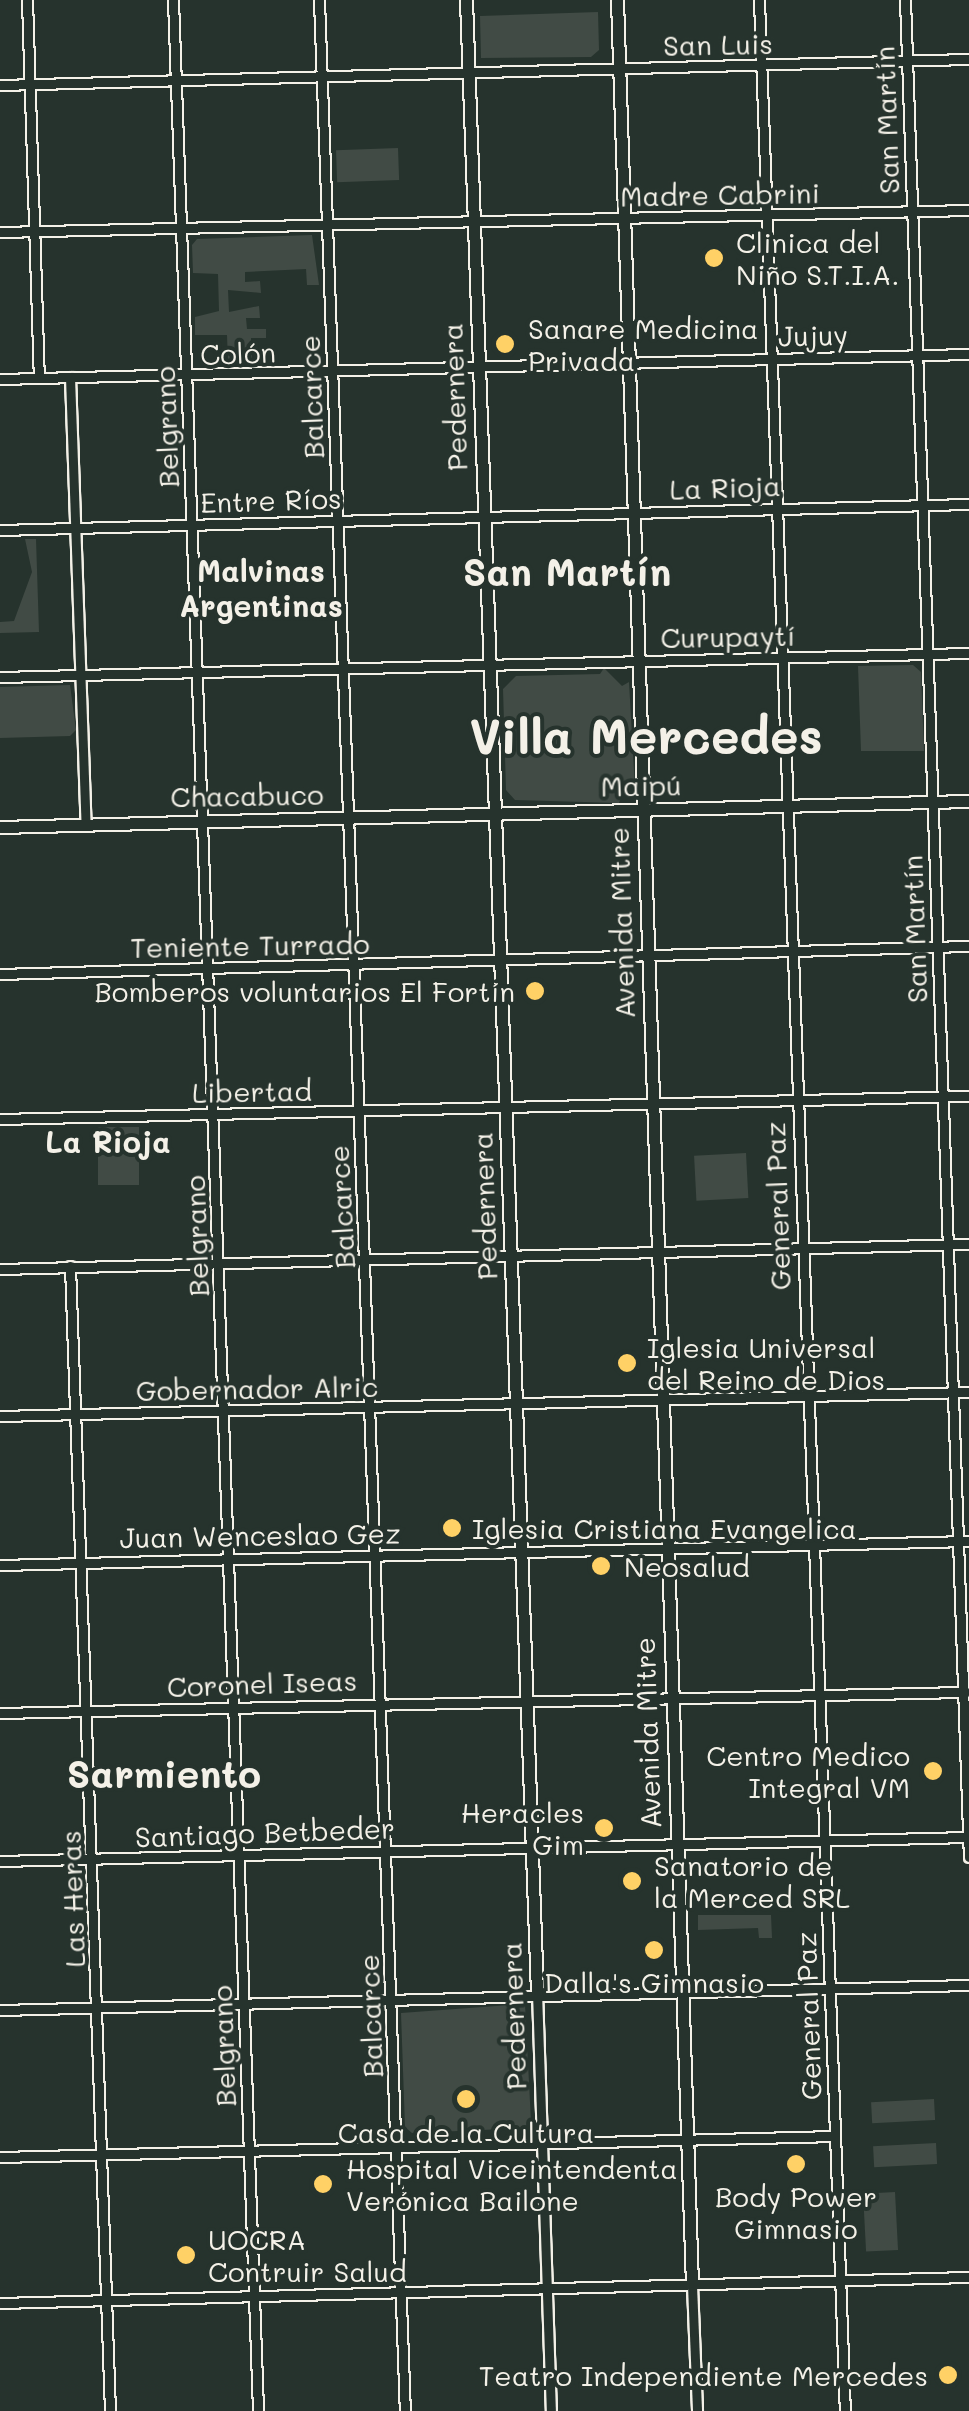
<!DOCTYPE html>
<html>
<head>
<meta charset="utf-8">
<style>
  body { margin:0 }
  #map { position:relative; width:969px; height:2411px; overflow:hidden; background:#26332d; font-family:Mali,sans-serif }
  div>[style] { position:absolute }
  .green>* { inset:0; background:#414b45; transform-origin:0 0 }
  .roads { filter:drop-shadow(2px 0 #f4f1e8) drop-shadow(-2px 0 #f4f1e8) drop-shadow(0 2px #f4f1e8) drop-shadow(0 -2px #f4f1e8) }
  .street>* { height:9px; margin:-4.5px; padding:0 4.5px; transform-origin:4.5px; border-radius:4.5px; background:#26332d }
  .secondary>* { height:11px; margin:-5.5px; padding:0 5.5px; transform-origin:5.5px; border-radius:5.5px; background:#26332d }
  .dots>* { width:28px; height:28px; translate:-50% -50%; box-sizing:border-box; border:5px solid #26332d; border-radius:50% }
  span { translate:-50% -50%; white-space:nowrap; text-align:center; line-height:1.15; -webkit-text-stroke:8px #26332d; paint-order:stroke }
  .street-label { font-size:28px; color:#f4f1e8 }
  .poi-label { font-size:28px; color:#f4f1e8 }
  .left { translate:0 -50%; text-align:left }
  .right { translate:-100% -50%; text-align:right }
  .neighbourhood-label { font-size:30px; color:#f4f1e8; font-weight:700 }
  .district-label { font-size:38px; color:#f4f1e8; font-weight:700 }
  .town-label { font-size:48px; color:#f4f1e8; font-weight:700 }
</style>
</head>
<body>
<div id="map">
  <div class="green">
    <div style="clip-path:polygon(598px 12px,599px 50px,591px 57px,481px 58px,480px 16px)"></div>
    <div style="left:398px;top:148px;width:32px;height:62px;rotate:88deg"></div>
    <div style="clip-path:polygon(312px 235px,319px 285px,307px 285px,306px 269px,245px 272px,245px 282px,260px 281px,261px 293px,228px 290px,229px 312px,259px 306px,260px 318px,246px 318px,247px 329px,266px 329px,266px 338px,251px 338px,252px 363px,228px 364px,227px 335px,195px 335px,195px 317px,219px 311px,218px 274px,193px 273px,192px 245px,197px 239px)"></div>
    <div style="clip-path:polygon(25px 539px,36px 539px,39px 632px,0 633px,0 622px,14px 621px,32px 572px)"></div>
    <div style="clip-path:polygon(913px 665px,921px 672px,924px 751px,861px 751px,858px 666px)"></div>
    <div style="clip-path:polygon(604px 668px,622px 686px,629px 682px,635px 789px,625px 787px,619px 803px,515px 800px,506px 790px,503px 689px,516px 676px,600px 674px)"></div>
    <div style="clip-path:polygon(70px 685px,76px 730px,70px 736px,0 738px,0 687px)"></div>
    <div style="left:139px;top:1127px;width:58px;height:41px;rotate:90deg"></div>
    <div style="left:746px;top:1153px;width:45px;height:52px;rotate:87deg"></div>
    <div style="clip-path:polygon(698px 1915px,771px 1915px,772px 1938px,759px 1938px,758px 1928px,698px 1930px)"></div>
    <div style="clip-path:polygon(525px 2004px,531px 2122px,525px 2128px,412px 2133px,405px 2127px,401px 2013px)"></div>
    <div style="left:934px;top:2099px;width:21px;height:63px;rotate:87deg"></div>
    <div style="left:936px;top:2143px;width:21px;height:63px;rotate:87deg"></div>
    <div style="left:895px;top:2192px;width:58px;height:32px;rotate:87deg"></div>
  </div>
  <div class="roads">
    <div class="street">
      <div style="left:27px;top:0;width:377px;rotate:88.2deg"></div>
      <div style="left:173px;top:0;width:2412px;rotate:87.98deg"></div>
      <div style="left:319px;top:0;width:2413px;rotate:87.96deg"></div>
      <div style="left:759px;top:0;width:2413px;rotate:87.96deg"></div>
      <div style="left:905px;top:0;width:1858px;rotate:88.03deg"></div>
      <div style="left:0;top:85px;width:969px;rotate:-1.54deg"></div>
      <div style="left:0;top:232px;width:969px;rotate:-1.3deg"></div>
      <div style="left:70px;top:377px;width:447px;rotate:88deg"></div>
      <div style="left:0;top:379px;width:969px;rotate:-1.48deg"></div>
      <div style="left:0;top:530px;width:969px;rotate:-1.54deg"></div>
      <div style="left:0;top:677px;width:969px;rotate:-1.42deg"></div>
      <div style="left:0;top:974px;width:969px;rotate:-1.66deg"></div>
      <div style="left:0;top:1119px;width:969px;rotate:-1.36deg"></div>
      <div style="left:70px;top:1266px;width:1146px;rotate:88deg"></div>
      <div style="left:0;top:1269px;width:969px;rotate:-1.48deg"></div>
      <div style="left:0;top:1416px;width:969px;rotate:-1.42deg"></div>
      <div style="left:0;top:1565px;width:969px;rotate:-1.42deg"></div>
      <div style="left:0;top:1713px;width:966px;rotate:-1.25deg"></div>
      <div style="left:0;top:1861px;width:969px;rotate:-1.42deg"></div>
      <div style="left:537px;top:1992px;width:419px;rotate:88.1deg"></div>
      <div style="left:0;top:2010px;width:969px;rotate:-1.48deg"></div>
      <div style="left:0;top:2157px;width:835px;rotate:-1.44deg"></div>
      <div style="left:692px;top:2285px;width:126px;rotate:87.7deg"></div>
      <div style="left:0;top:2303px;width:969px;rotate:-1.54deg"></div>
    </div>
    <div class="secondary">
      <div style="left:466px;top:0;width:1993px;rotate:87.96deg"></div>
      <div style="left:617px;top:0;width:2286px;rotate:88.12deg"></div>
      <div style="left:0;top:827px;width:969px;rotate:-1.54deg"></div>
    </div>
  </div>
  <div class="dots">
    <div style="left:714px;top:258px;background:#ffd166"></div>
    <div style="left:505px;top:344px;background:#ffd166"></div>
    <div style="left:535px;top:991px;background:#ffd166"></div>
    <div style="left:627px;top:1363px;background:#ffd166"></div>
    <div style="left:452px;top:1528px;background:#ffd166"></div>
    <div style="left:601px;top:1566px;background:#ffd166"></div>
    <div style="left:933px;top:1771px;background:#ffd166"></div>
    <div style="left:604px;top:1828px;background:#ffd166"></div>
    <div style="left:632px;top:1881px;background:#ffd166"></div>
    <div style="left:654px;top:1950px;background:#ffd166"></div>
    <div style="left:466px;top:2099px;background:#ffd166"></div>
    <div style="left:796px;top:2164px;background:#ffd166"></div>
    <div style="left:323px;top:2184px;background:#ffd166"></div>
    <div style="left:186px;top:2255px;background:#ffd166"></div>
    <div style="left:948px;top:2375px;background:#ffd166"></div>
  </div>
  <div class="street-label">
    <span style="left:718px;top:44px;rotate:-1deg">San Luis</span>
    <span style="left:886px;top:120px;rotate:-92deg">San Martín</span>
    <span style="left:720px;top:194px;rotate:-1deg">Madre Cabrini</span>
    <span style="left:813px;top:335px;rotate:-1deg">Jujuy</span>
    <span style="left:238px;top:353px;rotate:-2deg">Colón</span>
    <span style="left:311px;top:397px;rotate:-92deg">Balcarce</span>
    <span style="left:454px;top:397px;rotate:-92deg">Pedernera</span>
    <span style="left:166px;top:427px;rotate:-92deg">Belgrano</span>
    <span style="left:725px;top:487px;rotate:-2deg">La Rioja</span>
    <span style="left:271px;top:500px;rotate:-2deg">Entre Ríos</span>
    <span style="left:728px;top:636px;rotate:-1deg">Curupaytí</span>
    <span style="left:641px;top:785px;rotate:-1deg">Maipú</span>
    <span style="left:247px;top:795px;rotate:-1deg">Chacabuco</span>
    <span style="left:621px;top:923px;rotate:-92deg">Avenida Mitre</span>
    <span style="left:914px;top:929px;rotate:-92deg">San Martín</span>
    <span style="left:250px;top:945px;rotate:-1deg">Teniente Turrado</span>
    <span style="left:252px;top:1091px;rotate:-1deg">Libertad</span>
    <span style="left:484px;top:1206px;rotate:-92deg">Pedernera</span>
    <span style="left:777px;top:1206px;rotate:-92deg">General Paz</span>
    <span style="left:341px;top:1207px;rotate:-93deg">Balcarce</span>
    <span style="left:196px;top:1236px;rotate:-92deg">Belgrano</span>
    <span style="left:257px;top:1388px;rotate:-1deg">Gobernador Alric</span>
    <span style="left:260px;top:1535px;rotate:-1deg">Juan Wenceslao Gez</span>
    <span style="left:262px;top:1683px;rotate:-2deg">Coronel Iseas</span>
    <span style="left:647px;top:1733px;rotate:-92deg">Avenida Mitre</span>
    <span style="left:265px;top:1832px;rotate:-2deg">Santiago Betbeder</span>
    <span style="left:72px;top:1899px;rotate:-92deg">Las Heras</span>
    <span style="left:370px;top:2016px;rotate:-92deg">Balcarce</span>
    <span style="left:513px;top:2016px;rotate:-92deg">Pedernera</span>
    <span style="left:808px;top:2016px;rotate:-92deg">General Paz</span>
    <span style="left:223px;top:2046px;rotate:-92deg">Belgrano</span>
  </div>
  <div class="poi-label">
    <span class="left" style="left:736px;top:258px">Clinica del<br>Niño S.T.I.A.</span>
    <span class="left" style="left:528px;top:344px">Sanare Medicina<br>Privada</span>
    <span class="right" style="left:515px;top:991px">Bomberos voluntarios El Fortín</span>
    <span class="left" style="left:647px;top:1363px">Iglesia Universal<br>del Reino de Dios</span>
    <span class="left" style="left:472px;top:1528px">Iglesia Cristiana Evangelica</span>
    <span class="left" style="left:624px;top:1566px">Neosalud</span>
    <span class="right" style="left:910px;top:1771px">Centro Medico<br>Integral VM</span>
    <span class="right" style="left:584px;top:1828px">Heracles<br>Gim</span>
    <span class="left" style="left:654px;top:1881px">Sanatorio de<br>la Merced SRL</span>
    <span style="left:654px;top:1982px">Dalla's Gimnasio</span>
    <span style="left:466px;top:2132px">Casa de la Cultura</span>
    <span class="left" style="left:346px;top:2184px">Hospital Viceintendenta<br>Verónica Bailone</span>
    <span style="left:796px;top:2212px">Body Power<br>Gimnasio</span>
    <span class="left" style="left:208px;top:2255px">UOCRA<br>Contruir Salud</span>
    <span class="right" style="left:928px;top:2375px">Teatro Independiente Mercedes</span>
  </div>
  <div class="neighbourhood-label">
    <span style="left:261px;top:587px">Malvinas<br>Argentinas</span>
    <span style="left:108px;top:1141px">La Rioja</span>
  </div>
  <div class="district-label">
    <span style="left:567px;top:572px">San Martín</span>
    <span style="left:164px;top:1774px">Sarmiento</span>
  </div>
  <div class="town-label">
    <span style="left:646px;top:736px">Villa Mercedes</span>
  </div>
</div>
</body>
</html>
